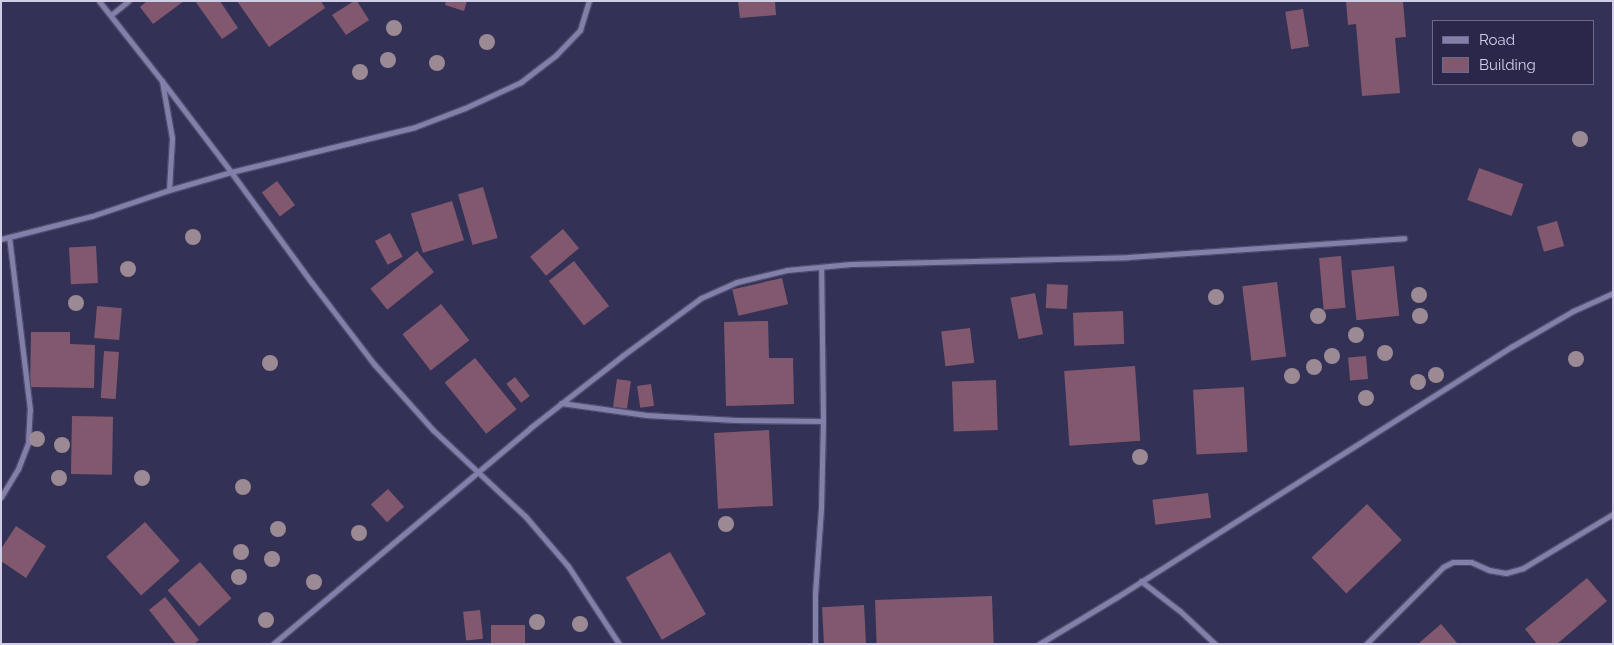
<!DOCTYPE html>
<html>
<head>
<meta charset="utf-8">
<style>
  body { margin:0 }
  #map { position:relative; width:1614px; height:645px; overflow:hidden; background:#343156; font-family:Raleway,sans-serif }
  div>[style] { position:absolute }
  .building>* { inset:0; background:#82586e; transform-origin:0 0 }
  .roads { filter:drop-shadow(1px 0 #4e4b6a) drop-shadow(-1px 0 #4e4b6a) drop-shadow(0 1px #4e4b6a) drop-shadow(0 -1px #4e4b6a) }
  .minor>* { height:5px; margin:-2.5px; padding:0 2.5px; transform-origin:2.5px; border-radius:2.5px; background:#8280ab }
  .trees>* { width:16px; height:16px; margin:-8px; border-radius:50%; background:#9b8a93 }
  span { translate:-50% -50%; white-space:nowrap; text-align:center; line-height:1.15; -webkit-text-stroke:4px #2a274b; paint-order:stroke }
  .frame { position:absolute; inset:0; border:2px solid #cfcee6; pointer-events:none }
  .legend { position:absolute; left:1432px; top:20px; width:162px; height:65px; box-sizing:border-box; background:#2a274b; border:1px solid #6c6a89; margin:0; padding:6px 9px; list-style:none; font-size:15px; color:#cfcee6 }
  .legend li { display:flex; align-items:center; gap:10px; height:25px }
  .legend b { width:25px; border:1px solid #6c6a89 }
</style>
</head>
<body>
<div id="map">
  <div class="building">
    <div style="clip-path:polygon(147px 1px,184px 1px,153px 24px,140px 7px)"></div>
    <div style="clip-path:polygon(195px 1px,220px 1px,238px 28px,222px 39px)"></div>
    <div style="clip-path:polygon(237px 1px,321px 1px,325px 8px,269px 47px)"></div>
    <div style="clip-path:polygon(354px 1px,357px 1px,369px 20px,346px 35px,332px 15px)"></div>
    <div style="clip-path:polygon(446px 1px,467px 1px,464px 11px,445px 5px)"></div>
    <div style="clip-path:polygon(738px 1px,775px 1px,776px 15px,740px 18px)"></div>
    <div style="clip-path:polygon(1346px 1px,1403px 1px,1406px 37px,1395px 38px,1400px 93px,1362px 96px,1356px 24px,1348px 25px)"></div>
    <div style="left:1303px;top:9px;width:38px;height:18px;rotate:81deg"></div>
    <div style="left:1479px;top:168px;width:47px;height:34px;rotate:20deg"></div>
    <div style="left:277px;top:181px;width:30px;height:19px;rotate:53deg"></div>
    <div style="left:483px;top:187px;width:53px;height:26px;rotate:74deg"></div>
    <div style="left:452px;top:201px;width:41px;height:43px;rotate:73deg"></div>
    <div style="left:1557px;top:221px;width:26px;height:21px;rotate:74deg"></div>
    <div style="left:563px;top:229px;width:25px;height:43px;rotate:50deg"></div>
    <div style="left:390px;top:233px;width:27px;height:17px;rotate:62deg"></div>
    <div style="left:96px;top:246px;width:37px;height:27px;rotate:87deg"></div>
    <div style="left:417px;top:251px;width:27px;height:60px;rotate:51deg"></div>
    <div style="left:1341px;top:256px;width:52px;height:22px;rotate:85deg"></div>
    <div style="left:574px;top:261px;width:57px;height:32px;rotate:52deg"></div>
    <div style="left:1394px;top:266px;width:50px;height:43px;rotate:84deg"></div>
    <div style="left:782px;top:278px;width:27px;height:51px;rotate:77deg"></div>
    <div style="left:1277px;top:282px;width:75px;height:35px;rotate:83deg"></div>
    <div style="left:1047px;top:284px;width:21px;height:24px;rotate:3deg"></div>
    <div style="left:1035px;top:293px;width:42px;height:25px;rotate:79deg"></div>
    <div style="left:441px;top:304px;width:46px;height:49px;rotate:52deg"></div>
    <div style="left:97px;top:306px;width:25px;height:32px;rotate:5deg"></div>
    <div style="left:1123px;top:311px;width:33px;height:50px;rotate:88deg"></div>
    <div style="clip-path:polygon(768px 321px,769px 358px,793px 358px,794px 404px,726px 406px,724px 322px)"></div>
    <div style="left:970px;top:328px;width:35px;height:29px;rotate:83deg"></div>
    <div style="clip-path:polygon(31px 332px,70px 332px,70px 344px,95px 345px,94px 388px,30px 387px)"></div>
    <div style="left:104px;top:351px;width:15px;height:47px;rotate:4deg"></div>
    <div style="left:1366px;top:356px;width:23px;height:18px;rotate:85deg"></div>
    <div style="left:475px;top:358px;width:66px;height:39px;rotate:51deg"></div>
    <div style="left:1135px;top:366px;width:75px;height:71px;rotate:86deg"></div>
    <div style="left:515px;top:377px;width:24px;height:11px;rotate:52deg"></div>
    <div style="left:617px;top:379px;width:14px;height:28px;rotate:8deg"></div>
    <div style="left:996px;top:380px;width:50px;height:44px;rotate:88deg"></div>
    <div style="left:651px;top:384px;width:22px;height:14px;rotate:82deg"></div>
    <div style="left:1244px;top:387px;width:65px;height:51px;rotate:87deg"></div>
    <div style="left:72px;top:416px;width:41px;height:58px;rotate:1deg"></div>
    <div style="left:769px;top:430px;width:76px;height:55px;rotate:87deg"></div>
    <div style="left:388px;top:489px;width:24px;height:23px;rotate:48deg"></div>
    <div style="left:1208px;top:493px;width:25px;height:56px;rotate:83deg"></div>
    <div style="left:1367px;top:504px;width:50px;height:77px;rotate:46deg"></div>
    <div style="left:145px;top:522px;width:52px;height:52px;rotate:48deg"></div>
    <div style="clip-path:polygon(16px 526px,46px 546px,26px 578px,1px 561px,1px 549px)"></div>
    <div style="left:670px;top:552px;width:72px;height:51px;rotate:60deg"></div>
    <div style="left:200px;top:562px;width:48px;height:43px;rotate:49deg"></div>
    <div style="clip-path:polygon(1587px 578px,1607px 601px,1557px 644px,1537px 644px,1525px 629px)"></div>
    <div style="left:992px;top:596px;width:48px;height:117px;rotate:88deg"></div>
    <div style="clip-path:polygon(165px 597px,199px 640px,194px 644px,176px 644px,149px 610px)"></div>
    <div style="left:864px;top:605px;width:39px;height:42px;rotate:87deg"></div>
    <div style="left:480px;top:610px;width:29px;height:17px;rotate:84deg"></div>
    <div style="clip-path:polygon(1441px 624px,1458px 644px,1418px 644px)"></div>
    <div style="left:525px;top:625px;width:19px;height:34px;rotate:90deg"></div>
  </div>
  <div class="roads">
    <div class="minor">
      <div style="left:111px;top:15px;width:22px;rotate:-39deg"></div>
      <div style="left:162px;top:81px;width:114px;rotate:52.8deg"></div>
      <div style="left:231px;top:172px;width:189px;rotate:-13.7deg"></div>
      <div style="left:415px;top:127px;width:53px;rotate:-20.8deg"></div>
      <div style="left:465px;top:108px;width:62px;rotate:-24.9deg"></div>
      <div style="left:521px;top:82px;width:44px;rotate:-37.6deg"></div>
      <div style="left:556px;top:55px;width:35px;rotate:-46deg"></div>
      <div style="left:580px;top:30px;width:30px;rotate:-73deg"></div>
      <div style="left:169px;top:190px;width:65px;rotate:-16.2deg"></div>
      <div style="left:231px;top:172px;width:137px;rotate:53.9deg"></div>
      <div style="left:312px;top:283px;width:102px;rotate:52.6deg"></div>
      <div style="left:374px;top:364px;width:89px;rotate:48.2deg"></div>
      <div style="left:433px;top:430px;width:126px;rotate:43.1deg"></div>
      <div style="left:525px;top:516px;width:66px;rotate:49.3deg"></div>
      <div style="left:568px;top:566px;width:93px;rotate:56.8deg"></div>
      <div style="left:1px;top:239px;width:94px;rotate:-14.2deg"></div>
      <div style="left:92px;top:216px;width:81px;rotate:-18.7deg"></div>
      <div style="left:169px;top:190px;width:52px;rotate:-86.7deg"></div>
      <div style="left:172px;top:138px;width:58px;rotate:-100deg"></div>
      <div style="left:162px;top:81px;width:102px;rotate:-128.2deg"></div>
      <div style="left:561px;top:403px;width:86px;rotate:8deg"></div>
      <div style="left:646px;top:415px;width:89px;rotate:3.2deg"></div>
      <div style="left:735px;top:420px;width:88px;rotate:0.7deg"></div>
      <div style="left:1px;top:497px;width:33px;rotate:-59deg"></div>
      <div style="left:18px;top:469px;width:28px;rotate:-69deg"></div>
      <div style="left:28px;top:443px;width:33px;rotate:-87deg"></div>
      <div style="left:30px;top:410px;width:174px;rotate:-96.9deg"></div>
      <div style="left:1141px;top:581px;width:49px;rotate:37.6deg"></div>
      <div style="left:1180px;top:611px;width:48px;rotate:43.3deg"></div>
      <div style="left:273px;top:644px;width:336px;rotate:-40deg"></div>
      <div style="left:530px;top:428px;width:117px;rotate:-38deg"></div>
      <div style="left:622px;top:356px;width:98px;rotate:-36.3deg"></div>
      <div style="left:701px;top:298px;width:39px;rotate:-24deg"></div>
      <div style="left:737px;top:282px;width:51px;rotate:-13.5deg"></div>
      <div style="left:787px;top:270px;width:64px;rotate:-5.4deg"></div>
      <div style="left:851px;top:264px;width:277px;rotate:-1.4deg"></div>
      <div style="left:1128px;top:257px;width:277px;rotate:-3.9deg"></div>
      <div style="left:815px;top:644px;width:50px;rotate:-90deg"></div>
      <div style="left:815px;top:594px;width:85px;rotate:-86deg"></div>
      <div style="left:821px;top:509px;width:88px;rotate:-88.7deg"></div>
      <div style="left:823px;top:421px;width:154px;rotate:-90.7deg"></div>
      <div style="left:1039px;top:644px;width:91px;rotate:-31.1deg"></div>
      <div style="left:1117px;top:597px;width:467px;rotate:-32.4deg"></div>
      <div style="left:1511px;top:347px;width:72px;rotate:-30.1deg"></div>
      <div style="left:1573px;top:311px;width:44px;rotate:-24.2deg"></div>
      <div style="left:1366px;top:644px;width:109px;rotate:-45deg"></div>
      <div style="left:1443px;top:567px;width:11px;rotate:-27deg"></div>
      <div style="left:1453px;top:562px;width:18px"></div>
      <div style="left:1471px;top:562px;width:20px;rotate:24deg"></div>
      <div style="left:1489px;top:570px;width:17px;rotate:10deg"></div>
      <div style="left:1506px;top:573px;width:18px;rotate:-16deg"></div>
      <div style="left:1523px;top:568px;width:105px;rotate:-31deg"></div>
    </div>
  </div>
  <div class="trees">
    <div style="left:394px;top:28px"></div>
    <div style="left:487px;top:42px"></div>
    <div style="left:388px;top:60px"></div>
    <div style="left:437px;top:63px"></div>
    <div style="left:360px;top:72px"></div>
    <div style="left:1580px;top:139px"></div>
    <div style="left:193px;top:237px"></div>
    <div style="left:128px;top:269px"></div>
    <div style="left:1419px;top:295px"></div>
    <div style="left:1216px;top:297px"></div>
    <div style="left:76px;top:303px"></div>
    <div style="left:1318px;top:316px"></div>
    <div style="left:1420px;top:316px"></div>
    <div style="left:1356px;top:335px"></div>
    <div style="left:1385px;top:353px"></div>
    <div style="left:1332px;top:356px"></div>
    <div style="left:1576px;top:359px"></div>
    <div style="left:270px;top:363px"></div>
    <div style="left:1314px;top:367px"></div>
    <div style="left:1436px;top:375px"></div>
    <div style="left:1292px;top:376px"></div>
    <div style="left:1418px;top:382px"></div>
    <div style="left:1366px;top:398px"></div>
    <div style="left:37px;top:439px"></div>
    <div style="left:62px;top:445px"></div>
    <div style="left:1140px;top:457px"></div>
    <div style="left:59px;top:478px"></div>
    <div style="left:142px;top:478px"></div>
    <div style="left:243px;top:487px"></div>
    <div style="left:726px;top:524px"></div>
    <div style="left:278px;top:529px"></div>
    <div style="left:359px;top:533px"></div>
    <div style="left:241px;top:552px"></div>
    <div style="left:272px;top:559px"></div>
    <div style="left:239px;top:577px"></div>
    <div style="left:314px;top:582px"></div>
    <div style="left:266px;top:620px"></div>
    <div style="left:537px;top:622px"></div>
    <div style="left:580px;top:624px"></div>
  </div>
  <div class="frame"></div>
  <ul class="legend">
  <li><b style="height:6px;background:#8280ab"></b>Road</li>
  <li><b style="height:14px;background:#82586e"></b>Building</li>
  </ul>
</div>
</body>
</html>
